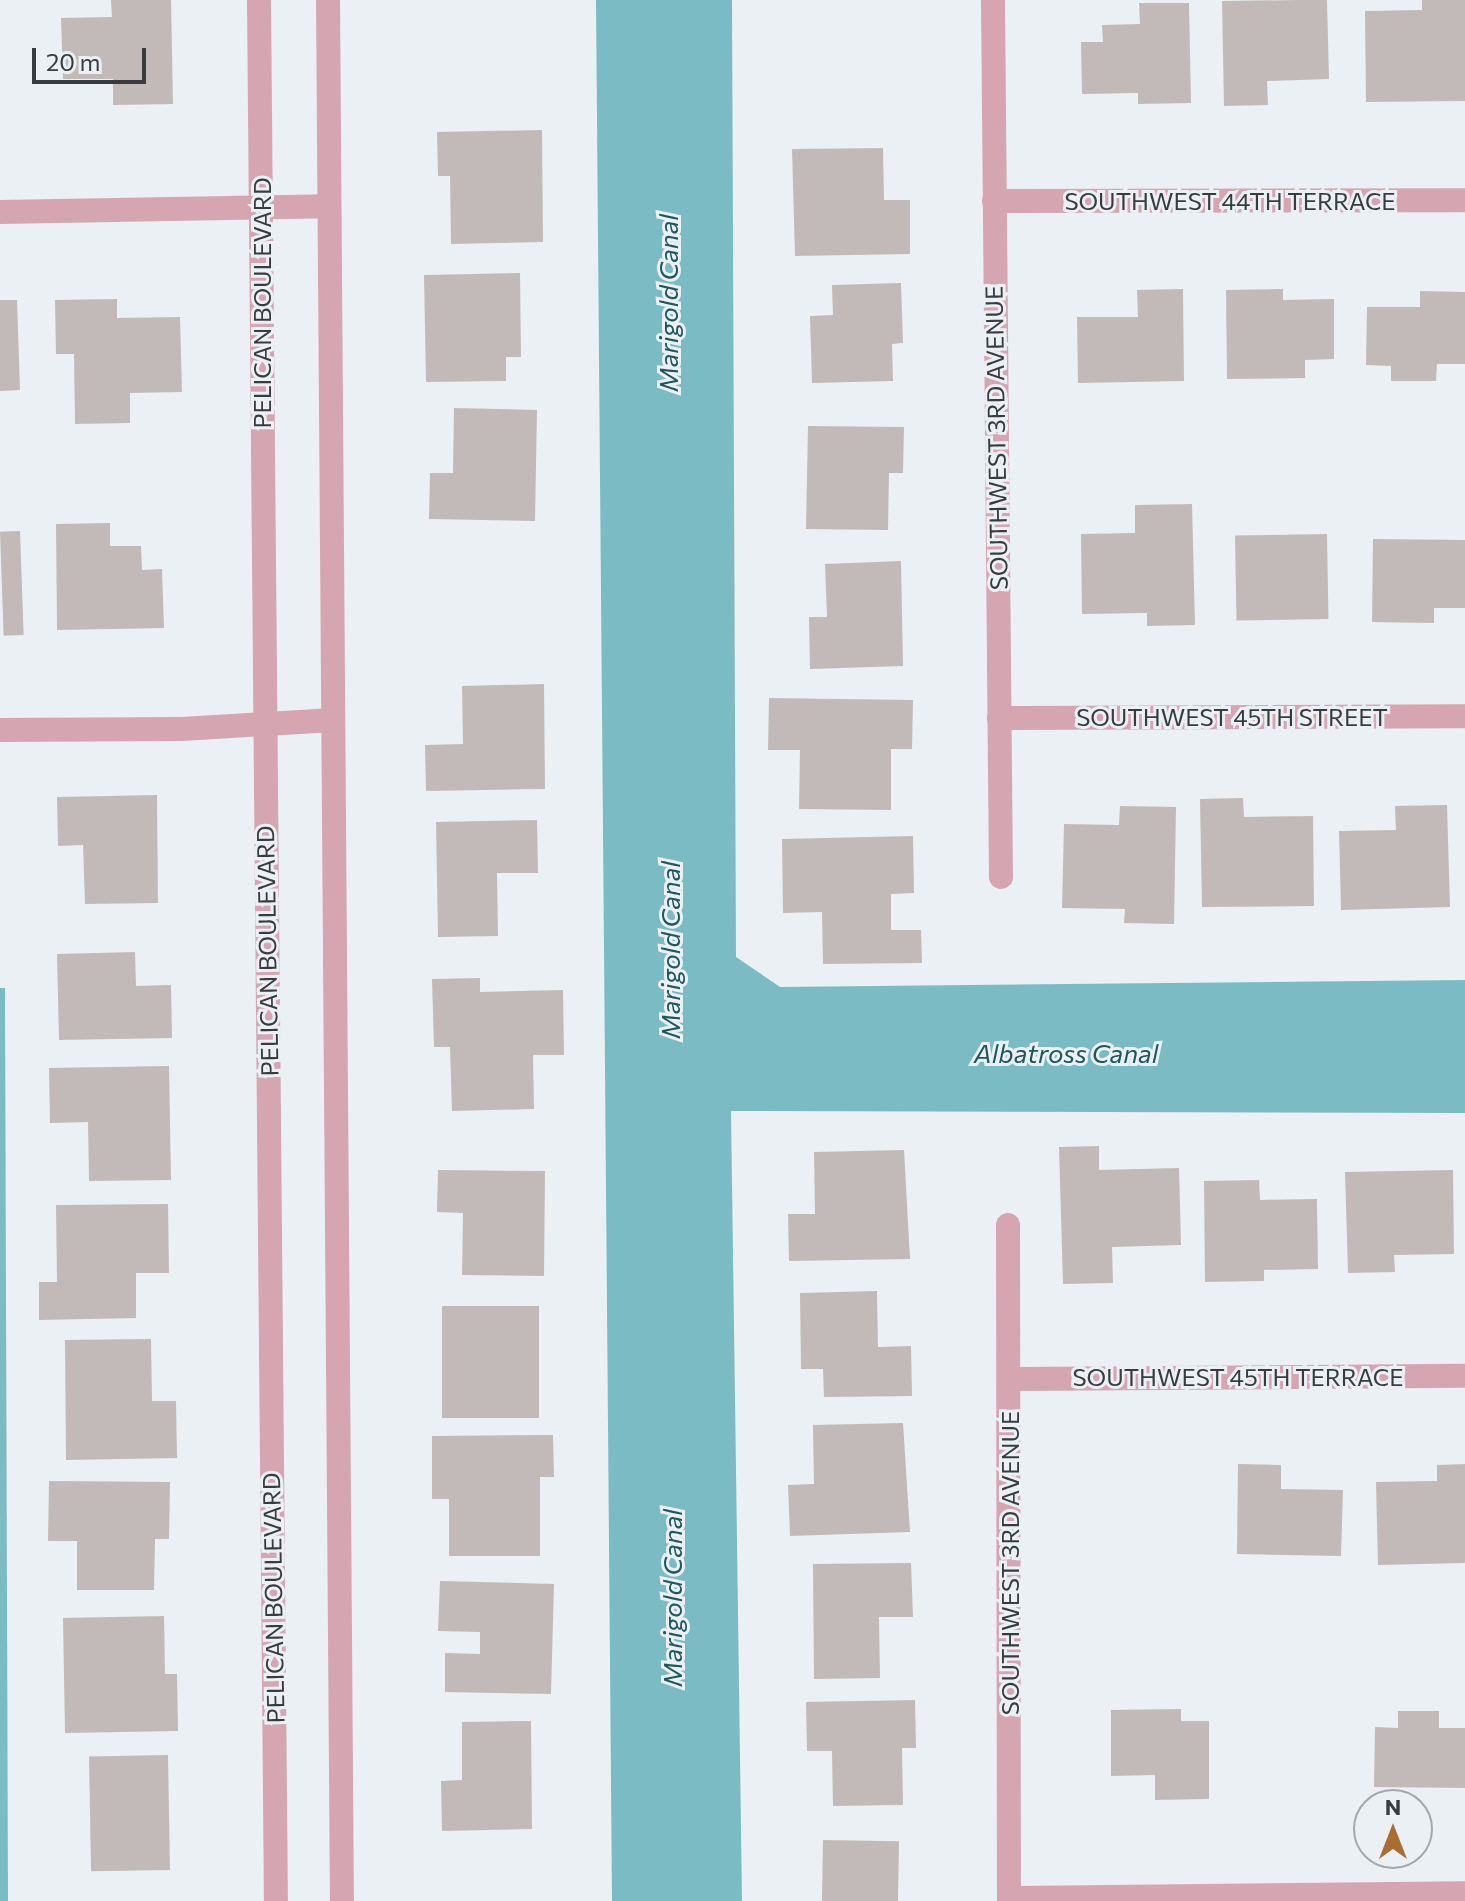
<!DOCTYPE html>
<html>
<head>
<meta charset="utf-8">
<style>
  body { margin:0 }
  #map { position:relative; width:1465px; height:1901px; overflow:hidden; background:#eaf0f4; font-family:Commissioner,sans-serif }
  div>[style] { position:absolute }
  .water>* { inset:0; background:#7bbbc3 }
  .building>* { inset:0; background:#c2bab8; transform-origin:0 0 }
  .minor>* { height:24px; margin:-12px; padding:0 12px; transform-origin:12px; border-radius:12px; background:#d5a6b1 }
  span { translate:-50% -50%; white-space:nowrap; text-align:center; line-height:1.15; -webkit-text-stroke:6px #eaf0f4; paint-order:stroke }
  .street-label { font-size:24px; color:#393c3e }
  .water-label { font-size:26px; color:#20575e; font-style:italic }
  .north { position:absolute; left:1353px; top:1789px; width:80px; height:80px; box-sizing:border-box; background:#eaf0f4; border:2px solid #a3a8ab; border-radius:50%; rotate:0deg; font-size:22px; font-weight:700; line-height:32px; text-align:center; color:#393c3e }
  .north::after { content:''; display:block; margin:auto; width:28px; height:36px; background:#aa6d31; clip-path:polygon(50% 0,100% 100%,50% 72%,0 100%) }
  .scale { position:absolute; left:32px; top:48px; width:114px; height:36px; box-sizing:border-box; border:4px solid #393c3e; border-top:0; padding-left:10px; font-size:24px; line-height:28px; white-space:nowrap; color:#393c3e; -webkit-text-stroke:6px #eaf0f4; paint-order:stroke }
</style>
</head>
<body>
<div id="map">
  <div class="water">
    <div style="clip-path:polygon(596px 0,732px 0,736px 957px,780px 987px,1465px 980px,1465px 1113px,731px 1111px,742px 1901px,612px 1901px)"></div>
    <div style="clip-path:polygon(0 988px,5px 988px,8px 1901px,0 1901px)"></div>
  </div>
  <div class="building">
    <div style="clip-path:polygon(111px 0,171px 0,173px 104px,113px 105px,113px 79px,63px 79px,61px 18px,112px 17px)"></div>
    <div style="clip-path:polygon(1300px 0,1327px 0,1329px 79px,1267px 81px,1268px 105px,1224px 106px,1222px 1px)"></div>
    <div style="clip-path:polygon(1422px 0,1465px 0,1465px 101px,1366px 102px,1365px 11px,1422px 10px)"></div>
    <div style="clip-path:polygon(1139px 3px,1189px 3px,1191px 103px,1138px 104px,1138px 93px,1082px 94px,1081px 42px,1103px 42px,1102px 25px,1140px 24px)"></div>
    <div style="clip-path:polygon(542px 130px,543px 242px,451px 244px,450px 176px,438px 176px,437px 132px)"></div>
    <div style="clip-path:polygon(883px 148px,884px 200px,910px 200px,910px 254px,795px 256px,792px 149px)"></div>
    <div style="clip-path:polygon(520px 273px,521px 357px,506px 357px,506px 381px,426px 382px,424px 275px)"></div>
    <div style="clip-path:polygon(901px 283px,903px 343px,892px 344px,893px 381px,812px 383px,810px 316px,833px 315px,832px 285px)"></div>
    <div style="clip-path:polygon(1183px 289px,1184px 381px,1078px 383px,1077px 317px,1138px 317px,1137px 290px)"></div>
    <div style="clip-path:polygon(1283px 289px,1283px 300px,1334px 299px,1334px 359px,1305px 360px,1305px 378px,1227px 379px,1226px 290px)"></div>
    <div style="clip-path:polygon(1420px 291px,1465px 292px,1465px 364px,1437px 364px,1436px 381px,1391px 381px,1391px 366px,1366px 365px,1367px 307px,1420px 307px)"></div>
    <div style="clip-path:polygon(117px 299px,117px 318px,180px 317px,182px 392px,130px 393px,130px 423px,75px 424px,74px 354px,56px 354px,55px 300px)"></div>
    <div style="clip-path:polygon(0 300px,17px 300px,20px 390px,0 391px)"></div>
    <div style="clip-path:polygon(454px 408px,537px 410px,535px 521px,429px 519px,430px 473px,453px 473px)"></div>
    <div style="clip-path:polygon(808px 426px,904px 427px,903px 473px,889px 473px,888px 530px,806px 529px)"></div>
    <div style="clip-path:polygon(1192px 504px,1195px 625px,1147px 626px,1147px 613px,1082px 614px,1081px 534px,1135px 533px,1135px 505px)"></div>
    <div style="clip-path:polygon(110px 523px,110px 546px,141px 546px,142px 570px,162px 569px,164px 628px,57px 630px,56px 524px)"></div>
    <div style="left:20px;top:531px;width:104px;height:20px;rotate:88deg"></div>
    <div style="left:1327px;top:534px;width:85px;height:92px;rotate:89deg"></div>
    <div style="clip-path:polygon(1373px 539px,1465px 540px,1465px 608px,1434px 608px,1434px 623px,1372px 622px)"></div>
    <div style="clip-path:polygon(901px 561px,903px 666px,810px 669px,809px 617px,827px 617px,825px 564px)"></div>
    <div style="clip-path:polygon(544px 684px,545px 789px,426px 791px,425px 745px,463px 744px,462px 686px)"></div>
    <div style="clip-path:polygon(769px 698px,913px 700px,912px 749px,891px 749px,891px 810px,799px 809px,800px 750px,768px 750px)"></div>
    <div style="clip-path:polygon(157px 795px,158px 903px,85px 904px,83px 845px,58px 846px,57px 797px)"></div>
    <div style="clip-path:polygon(1243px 798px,1244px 817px,1313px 816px,1314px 906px,1202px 907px,1200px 799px)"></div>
    <div style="clip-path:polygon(1447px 805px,1450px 907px,1341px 910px,1339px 831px,1396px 830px,1395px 806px)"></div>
    <div style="clip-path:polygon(1120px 806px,1176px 807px,1174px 924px,1124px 923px,1125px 909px,1062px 908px,1064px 824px,1119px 825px)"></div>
    <div style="clip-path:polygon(537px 820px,538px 873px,497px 873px,498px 936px,438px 937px,436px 822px)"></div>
    <div style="clip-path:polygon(913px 836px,914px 893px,891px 894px,891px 930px,921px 930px,922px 963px,823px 964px,822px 912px,783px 913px,782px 839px)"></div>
    <div style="clip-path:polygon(135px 952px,136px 986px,171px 985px,172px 1038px,59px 1040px,57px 954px)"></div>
    <div style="clip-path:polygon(480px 978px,480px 992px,563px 990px,564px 1055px,533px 1055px,534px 1109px,452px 1111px,450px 1047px,434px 1047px,432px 979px)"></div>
    <div style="clip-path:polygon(169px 1066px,171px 1180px,89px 1181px,88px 1122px,50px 1123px,49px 1068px)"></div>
    <div style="clip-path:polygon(1099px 1146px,1099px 1170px,1179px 1168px,1181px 1245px,1112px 1247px,1113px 1283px,1063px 1284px,1059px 1147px)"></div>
    <div style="clip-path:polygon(904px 1150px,910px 1259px,789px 1261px,788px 1214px,815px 1214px,814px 1152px)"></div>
    <div style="clip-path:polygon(438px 1170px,545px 1171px,544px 1276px,462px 1275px,463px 1213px,437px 1212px)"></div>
    <div style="clip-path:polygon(1453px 1170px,1454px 1254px,1394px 1255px,1395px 1272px,1348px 1273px,1345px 1172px)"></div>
    <div style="clip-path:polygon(1259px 1180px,1260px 1200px,1317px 1199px,1318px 1269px,1264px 1270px,1264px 1281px,1205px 1282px,1204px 1181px)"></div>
    <div style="clip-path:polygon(168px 1204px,169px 1273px,136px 1273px,136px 1318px,39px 1320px,39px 1282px,57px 1282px,56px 1205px)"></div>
    <div style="clip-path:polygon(877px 1291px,878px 1347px,911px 1346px,912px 1396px,824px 1397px,823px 1369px,801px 1369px,800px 1293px)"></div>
    <div style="left:442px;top:1306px;width:97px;height:112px"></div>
    <div style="clip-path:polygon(151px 1339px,152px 1401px,176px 1401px,177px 1458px,66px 1460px,65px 1340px)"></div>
    <div style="clip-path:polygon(903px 1423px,910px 1532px,790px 1536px,788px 1485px,814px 1484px,813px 1425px)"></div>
    <div style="clip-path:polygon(553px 1435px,554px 1477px,540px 1477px,540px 1556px,449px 1556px,449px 1499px,432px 1499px,432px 1436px)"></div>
    <div style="clip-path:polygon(1238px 1464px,1281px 1465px,1281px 1489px,1343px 1490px,1341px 1556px,1237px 1554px)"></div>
    <div style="clip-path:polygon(1465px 1464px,1465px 1563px,1378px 1565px,1376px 1482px,1437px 1481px,1437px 1465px)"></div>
    <div style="clip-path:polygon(49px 1481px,170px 1482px,169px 1539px,155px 1539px,154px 1590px,77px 1590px,77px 1541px,48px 1541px)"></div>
    <div style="clip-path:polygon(911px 1563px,913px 1617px,879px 1617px,880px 1678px,814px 1679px,813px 1564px)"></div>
    <div style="clip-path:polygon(440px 1581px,554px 1584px,551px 1694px,445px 1692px,445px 1653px,480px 1654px,480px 1632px,438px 1631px)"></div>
    <div style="clip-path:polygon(164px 1616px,165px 1674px,177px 1674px,178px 1731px,65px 1733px,63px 1618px)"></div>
    <div style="clip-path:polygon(915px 1700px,916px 1748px,902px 1748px,903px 1805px,833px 1806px,832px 1751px,807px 1751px,806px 1702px)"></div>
    <div style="clip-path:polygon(1181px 1709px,1181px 1721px,1209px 1721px,1209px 1799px,1155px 1800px,1155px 1775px,1111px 1776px,1111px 1710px)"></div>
    <div style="clip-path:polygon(1398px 1711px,1439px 1711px,1439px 1728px,1465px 1728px,1465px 1788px,1374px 1787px,1375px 1727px,1398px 1728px)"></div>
    <div style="clip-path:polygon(531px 1721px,532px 1829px,442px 1831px,441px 1781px,462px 1780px,462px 1722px)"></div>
    <div style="left:168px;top:1755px;width:115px;height:79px;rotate:89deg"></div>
    <div style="left:823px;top:1840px;width:76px;height:61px;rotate:1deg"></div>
  </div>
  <div class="minor">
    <div style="left:259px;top:0;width:1901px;rotate:89.49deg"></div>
    <div style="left:328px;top:0;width:1901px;rotate:89.58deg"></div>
    <div style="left:993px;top:0;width:877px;rotate:89.48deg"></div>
    <div style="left:994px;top:201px;width:471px;rotate:-0.1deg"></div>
    <div style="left:0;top:212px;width:329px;rotate:-1deg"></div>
    <div style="left:999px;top:718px;width:466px;rotate:-0.2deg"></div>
    <div style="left:0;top:730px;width:182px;rotate:-0.3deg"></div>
    <div style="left:182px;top:729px;width:151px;rotate:-3.4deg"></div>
    <div style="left:1008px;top:1225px;width:676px;rotate:89.92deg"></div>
    <div style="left:1011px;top:1379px;width:454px;rotate:-0.4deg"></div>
    <div style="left:1009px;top:1898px;width:456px;rotate:-0.6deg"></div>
  </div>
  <div class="street-label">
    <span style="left:1230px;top:201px">SOUTHWEST 44TH TERRACE</span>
    <span style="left:262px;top:303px;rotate:-90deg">PELICAN BOULEVARD</span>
    <span style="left:996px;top:438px;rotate:-91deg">SOUTHWEST 3RD AVENUE</span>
    <span style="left:1232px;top:717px">SOUTHWEST 45TH STREET</span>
    <span style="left:267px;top:951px;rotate:-91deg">PELICAN BOULEVARD</span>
    <span style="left:1238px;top:1377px">SOUTHWEST 45TH TERRACE</span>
    <span style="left:1010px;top:1563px;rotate:-90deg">SOUTHWEST 3RD AVENUE</span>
    <span style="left:273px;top:1598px;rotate:-91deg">PELICAN BOULEVARD</span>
  </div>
  <div class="water-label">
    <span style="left:668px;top:303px;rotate:-90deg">Marigold Canal</span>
    <span style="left:670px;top:950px;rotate:-90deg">Marigold Canal</span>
    <span style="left:1066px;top:1053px">Albatross Canal</span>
    <span style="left:672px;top:1598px;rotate:-90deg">Marigold Canal</span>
  </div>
  <div class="north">N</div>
  <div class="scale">20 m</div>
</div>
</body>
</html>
